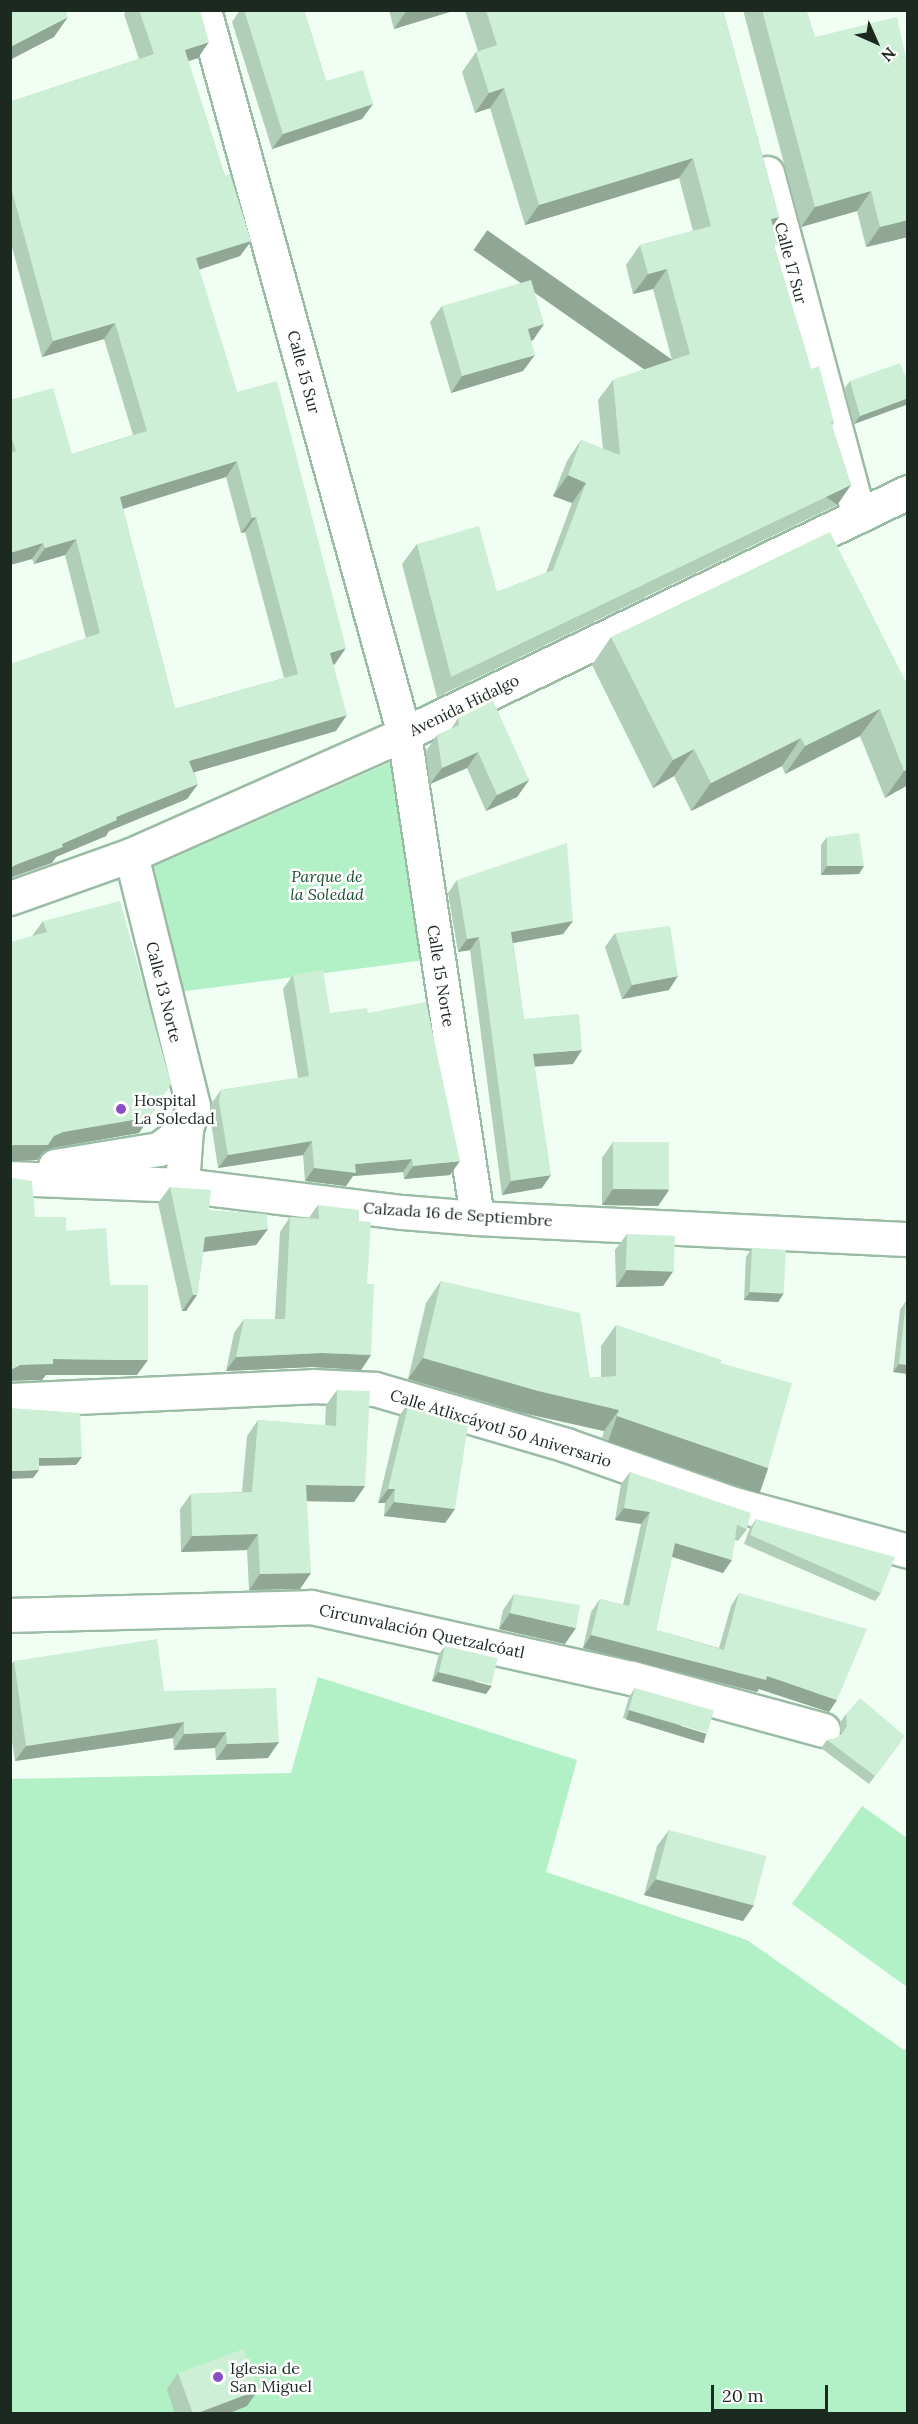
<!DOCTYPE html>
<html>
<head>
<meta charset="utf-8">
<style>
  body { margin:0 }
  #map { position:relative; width:918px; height:2424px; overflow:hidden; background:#f1fef4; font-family:Lora,serif }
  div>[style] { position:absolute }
  .green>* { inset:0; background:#b1f1c5 }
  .roads { filter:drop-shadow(2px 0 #9abba4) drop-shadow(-2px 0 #9abba4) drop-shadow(0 2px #9abba4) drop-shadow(0 -2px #9abba4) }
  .minor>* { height:33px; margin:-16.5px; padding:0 16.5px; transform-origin:16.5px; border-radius:16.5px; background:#fff }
  .wall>* { inset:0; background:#b0ceb8 }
  .shaded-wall>* { inset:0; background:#90a796; transform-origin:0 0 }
  .building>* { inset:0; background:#cdefd6; transform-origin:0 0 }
  .dots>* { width:16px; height:16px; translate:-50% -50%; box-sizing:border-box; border:3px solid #fff; border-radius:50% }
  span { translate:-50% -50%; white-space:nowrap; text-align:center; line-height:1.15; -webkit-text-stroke:5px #fff; paint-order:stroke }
  .street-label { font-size:16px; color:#1c2920 }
  .park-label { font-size:16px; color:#194f2f; font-style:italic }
  .poi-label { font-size:16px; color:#1c2920 }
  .left { translate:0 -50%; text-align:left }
  .frame { position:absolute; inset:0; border:12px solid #1c2920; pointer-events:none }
  .north { position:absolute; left:846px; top:12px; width:60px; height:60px; -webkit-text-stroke:4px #fff; paint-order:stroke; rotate:135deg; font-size:16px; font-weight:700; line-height:24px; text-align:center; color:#1c2920 }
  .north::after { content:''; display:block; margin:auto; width:21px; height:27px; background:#1c2920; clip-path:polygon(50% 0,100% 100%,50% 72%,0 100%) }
  .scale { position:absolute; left:711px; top:2385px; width:117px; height:27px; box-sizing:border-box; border:3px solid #1c2920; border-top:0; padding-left:8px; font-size:18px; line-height:21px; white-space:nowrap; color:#1c2920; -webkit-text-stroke:4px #fff; paint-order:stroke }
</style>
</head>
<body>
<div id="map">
  <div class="green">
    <div style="clip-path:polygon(400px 758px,433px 959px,178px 992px,153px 867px)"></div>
    <div style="clip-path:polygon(318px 1677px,577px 1760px,546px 1872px,747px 1940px,904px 2050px,907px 2047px,907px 2413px,11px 2413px,10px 1779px,291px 1773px)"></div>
    <div style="clip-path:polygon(862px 1806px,907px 1838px,907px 1987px,792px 1904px)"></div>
  </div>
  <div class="roads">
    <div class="minor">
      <div style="left:204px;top:10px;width:751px;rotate:74.56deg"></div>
      <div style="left:404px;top:734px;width:489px;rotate:81.4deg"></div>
      <div style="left:767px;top:173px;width:355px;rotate:75deg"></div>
      <div style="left:131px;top:855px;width:259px;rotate:76.1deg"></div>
      <div style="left:193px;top:1106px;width:24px;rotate:107deg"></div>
      <div style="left:186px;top:1129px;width:56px;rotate:94.1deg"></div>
      <div style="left:10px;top:898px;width:128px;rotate:-19.6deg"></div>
      <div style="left:131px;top:855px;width:299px;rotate:-23.9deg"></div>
      <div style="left:404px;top:734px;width:559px;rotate:-25.65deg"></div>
      <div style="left:55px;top:1166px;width:105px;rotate:-9.3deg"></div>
      <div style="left:159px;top:1149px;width:34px;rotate:-37deg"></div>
      <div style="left:10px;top:1178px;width:172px;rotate:2.3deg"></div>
      <div style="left:182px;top:1185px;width:222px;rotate:7deg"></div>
      <div style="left:402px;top:1212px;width:75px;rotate:4.6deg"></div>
      <div style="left:477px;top:1218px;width:432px;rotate:2.8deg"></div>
      <div style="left:10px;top:1400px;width:303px;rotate:-2.6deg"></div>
      <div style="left:313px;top:1386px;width:62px;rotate:2.8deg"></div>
      <div style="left:375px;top:1389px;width:199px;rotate:16.3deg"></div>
      <div style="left:566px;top:1445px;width:178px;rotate:19.4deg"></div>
      <div style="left:734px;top:1504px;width:180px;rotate:15.1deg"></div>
      <div style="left:10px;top:1615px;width:301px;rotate:-1.5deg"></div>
      <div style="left:311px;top:1607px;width:329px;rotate:12.5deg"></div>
      <div style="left:632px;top:1678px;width:198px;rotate:15.2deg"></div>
    </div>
  </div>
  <div class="wall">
    <div style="clip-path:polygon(evenodd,127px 10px,200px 10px,198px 58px,188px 61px,225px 176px,251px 241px,240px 256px,199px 270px,237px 392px,335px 664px,333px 665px,336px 731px,194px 772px,198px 784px,187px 799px,109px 831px,106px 836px,56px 857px,52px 863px,86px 638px,65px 555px,34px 564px,32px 559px,10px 565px,10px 400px,72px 454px,133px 435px,104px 339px,42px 357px,10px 240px,10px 102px,139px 59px,124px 14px,127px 10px,226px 477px,241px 533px,245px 532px,284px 678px,175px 709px,123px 509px,226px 477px)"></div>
    <div style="clip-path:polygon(240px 10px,304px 10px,326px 81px,373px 104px,362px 119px,272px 149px,232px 22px)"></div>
    <div style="clip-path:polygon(389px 10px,456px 10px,394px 29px)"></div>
    <div style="clip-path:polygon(465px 10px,723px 10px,779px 217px,773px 226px,775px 249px,811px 369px,834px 422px,832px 426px,851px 485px,837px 505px,437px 697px,402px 564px,417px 544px,497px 592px,546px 573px,572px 503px,553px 496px,567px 461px,581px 440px,603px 449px,598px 400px,613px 380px,672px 360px,653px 289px,633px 294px,626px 265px,640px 245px,693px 231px,679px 178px,525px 225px,490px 108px,475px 113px,462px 72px,476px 52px,478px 51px)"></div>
    <div style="clip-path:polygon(743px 10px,806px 10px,815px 37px,908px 67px,908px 237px,866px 247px,857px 211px,801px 227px)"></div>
    <div style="clip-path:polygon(442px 306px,544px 324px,533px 340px,531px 341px,523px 371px,451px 393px,430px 322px)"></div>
    <div style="clip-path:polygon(850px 381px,906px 405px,854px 424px,844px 389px)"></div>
    <div style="clip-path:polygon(611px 637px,908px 686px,908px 785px,885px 798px,860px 736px,785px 774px,782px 766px,691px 811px,674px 776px,653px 788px,592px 665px)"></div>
    <div style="clip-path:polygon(458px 718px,529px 780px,517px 797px,486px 811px,467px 768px,430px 784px,426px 751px,437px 735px,451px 729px)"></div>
    <div style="clip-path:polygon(827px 837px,859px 874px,821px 875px,821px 845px)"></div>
    <div style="clip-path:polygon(457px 880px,573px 921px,563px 934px,513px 943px,524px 1019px,573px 1064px,534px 1067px,542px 1188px,502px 1195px,470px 950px,458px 952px,448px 893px)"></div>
    <div style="clip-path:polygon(43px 921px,150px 1117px,139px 1133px,52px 1148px,43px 1152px,37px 1160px,32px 936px)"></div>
    <div style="clip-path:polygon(615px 933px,669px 990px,622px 999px,605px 947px)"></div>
    <div style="clip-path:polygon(293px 975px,330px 1013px,368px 1013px,450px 1175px,404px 1179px,403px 1172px,353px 1176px,346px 1186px,305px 1181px,303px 1155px,218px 1168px,210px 1115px,211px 1104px,221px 1090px,298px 1078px,283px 989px)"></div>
    <div style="clip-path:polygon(613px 1142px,669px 1190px,658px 1206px,602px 1205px,602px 1158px)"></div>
    <div style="clip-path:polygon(170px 1187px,209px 1210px,268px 1229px,256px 1245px,203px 1252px,197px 1295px,186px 1311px,182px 1311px,158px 1203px)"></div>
    <div style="clip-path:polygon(318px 1205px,359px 1221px,367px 1284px,371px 1355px,361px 1370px,312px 1367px,226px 1371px,234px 1333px,244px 1319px,275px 1319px,280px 1232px,290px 1217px,308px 1219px)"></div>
    <div style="clip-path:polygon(627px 1234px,674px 1270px,663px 1286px,616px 1287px,615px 1250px)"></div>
    <div style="clip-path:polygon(752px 1248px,784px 1293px,778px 1302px,744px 1300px,746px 1257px)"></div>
    <div style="clip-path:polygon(441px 1281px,590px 1378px,601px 1377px,601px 1346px,616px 1325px,720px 1363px,753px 1490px,602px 1438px,604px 1431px,523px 1413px,408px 1379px,426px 1303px)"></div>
    <div style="clip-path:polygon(906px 1301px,908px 1374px,893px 1372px,900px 1310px)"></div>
    <div style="clip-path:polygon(337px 1390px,365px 1486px,354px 1502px,307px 1501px,300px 1589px,249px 1590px,247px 1550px,181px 1552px,180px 1509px,191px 1494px,242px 1492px,247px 1436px,258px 1420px,325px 1426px,326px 1405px)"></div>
    <div style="clip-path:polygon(409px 1402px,455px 1509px,445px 1523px,384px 1516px,385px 1503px,378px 1503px,399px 1416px)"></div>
    <div style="clip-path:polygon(630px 1472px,747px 1529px,738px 1541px,735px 1540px,723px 1573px,672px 1557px,656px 1630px,719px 1648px,731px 1606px,739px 1593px,829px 1712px,759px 1689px,757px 1692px,583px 1648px,591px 1612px,600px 1599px,623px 1605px,641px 1524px,615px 1520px,621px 1484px)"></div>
    <div style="clip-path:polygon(756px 1519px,881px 1593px,875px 1601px,744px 1544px,750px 1528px)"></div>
    <div style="clip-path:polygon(514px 1594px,565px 1644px,499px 1629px,503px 1610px)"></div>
    <div style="clip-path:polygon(445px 1646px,486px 1694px,432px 1681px,439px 1654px)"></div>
    <div style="clip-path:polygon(14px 1661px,164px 1691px,268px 1758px,216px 1760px,215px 1748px,174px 1750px,173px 1738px,15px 1761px,10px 1728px,10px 1666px)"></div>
    <div style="clip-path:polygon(635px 1688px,701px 1742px,623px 1718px,629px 1697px)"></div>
    <div style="clip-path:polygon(846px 1714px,899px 1744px,869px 1784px,821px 1748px,827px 1740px,834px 1739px,840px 1736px,841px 1734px,840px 1723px)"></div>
    <div style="clip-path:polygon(669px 1830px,754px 1905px,743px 1921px,644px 1895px,657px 1846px)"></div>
    <div style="clip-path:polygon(178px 2373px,247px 2406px,227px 2414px,175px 2414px,167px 2389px)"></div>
  </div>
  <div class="shaded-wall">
    <div style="clip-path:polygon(407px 10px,456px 10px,394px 29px)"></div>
    <div style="clip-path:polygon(68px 17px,54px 37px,10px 60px,10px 47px)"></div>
    <div style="clip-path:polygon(209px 42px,198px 58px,174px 66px,185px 50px)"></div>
    <div style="clip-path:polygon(504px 88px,490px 108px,475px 113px,489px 93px)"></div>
    <div style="clip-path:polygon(373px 104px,362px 119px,272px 149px,283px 134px)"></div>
    <div style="clip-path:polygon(693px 158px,679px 178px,525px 225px,539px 205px)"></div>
    <div style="clip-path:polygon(871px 191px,857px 211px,801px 227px,815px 207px)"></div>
    <div style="clip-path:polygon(779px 217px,765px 237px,771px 219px)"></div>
    <div style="clip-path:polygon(908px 220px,908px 237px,866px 247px,880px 227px)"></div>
    <div style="clip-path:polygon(251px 241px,240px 256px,185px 274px,196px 258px)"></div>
    <div style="clip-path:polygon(667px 269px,653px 289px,633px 294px,648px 274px)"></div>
    <div style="clip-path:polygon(115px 323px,104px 339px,42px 357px,53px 341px)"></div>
    <div style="clip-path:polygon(544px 324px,533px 340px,517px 345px,528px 329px)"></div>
    <div style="clip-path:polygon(535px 355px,523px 371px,451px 393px,462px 376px)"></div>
    <div style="clip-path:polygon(908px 398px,908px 403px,906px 405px,854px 424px,860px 416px)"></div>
    <div style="clip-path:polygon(237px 461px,226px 477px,109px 513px,120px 497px)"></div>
    <div style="clip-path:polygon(568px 475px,586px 483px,572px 503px,553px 496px)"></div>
    <div style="left:851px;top:485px;width:24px;height:444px;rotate:125deg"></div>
    <div style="clip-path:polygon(256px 517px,245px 532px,241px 533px,252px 518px)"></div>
    <div style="clip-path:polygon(76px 539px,65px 555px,34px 564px,45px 548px)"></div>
    <div style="clip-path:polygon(43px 543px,32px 559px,10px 565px,10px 553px)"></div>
    <div style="clip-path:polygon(346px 648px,335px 664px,318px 669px,330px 653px)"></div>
    <div style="clip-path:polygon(880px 709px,860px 736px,785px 774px,805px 746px)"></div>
    <div style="clip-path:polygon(347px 715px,336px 731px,178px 777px,189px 761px)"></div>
    <div style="clip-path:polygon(801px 738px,782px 766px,691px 811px,711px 783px)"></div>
    <div style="clip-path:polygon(694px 749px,674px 776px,653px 788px,673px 760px)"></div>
    <div style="clip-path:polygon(478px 752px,467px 768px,430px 784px,442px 768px)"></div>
    <div style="clip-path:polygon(908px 769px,908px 785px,885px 798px,904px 771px)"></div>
    <div style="clip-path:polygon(529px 780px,517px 797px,486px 811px,497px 795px)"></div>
    <div style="clip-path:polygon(198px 784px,187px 799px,109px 831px,106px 836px,56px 857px,52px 863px,10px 878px,10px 868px,15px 865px,62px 844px,116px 817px)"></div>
    <div style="clip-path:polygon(827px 866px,864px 866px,859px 874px,821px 875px)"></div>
    <div style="clip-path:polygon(573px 921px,563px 934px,502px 945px,511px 932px)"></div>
    <div style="clip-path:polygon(479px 937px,470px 950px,458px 952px,467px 939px)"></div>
    <div style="clip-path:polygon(678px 976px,669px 990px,622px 999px,632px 985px)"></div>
    <div style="clip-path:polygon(582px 1050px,573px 1064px,523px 1067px,533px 1054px)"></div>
    <div style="clip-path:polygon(150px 1117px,139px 1133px,52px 1148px,43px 1152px,37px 1160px,10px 1161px,10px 1148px,13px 1145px,54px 1136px,63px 1132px)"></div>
    <div style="clip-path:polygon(312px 1141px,303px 1155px,218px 1168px,228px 1155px)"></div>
    <div style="clip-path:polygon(412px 1159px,403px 1172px,353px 1176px,346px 1186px,305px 1181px,314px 1168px)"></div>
    <div style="clip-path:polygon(460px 1161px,450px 1175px,404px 1179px,413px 1166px)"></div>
    <div style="clip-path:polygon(551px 1175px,542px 1188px,502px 1195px,511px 1181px)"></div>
    <div style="clip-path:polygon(613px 1189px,669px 1190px,658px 1206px,602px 1205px)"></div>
    <div style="clip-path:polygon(268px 1229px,256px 1245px,194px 1253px,205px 1237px)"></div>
    <div style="clip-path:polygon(627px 1270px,674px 1270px,663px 1286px,616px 1287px)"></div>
    <div style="clip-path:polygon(750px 1292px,784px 1293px,778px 1302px,744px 1300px)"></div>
    <div style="clip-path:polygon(193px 1295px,197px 1295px,186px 1311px,182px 1311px)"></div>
    <div style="clip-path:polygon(322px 1353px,371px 1355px,361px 1370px,312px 1367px,226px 1371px,236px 1357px)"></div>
    <div style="clip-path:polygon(423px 1358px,619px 1410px,604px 1431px,523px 1413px,408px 1379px)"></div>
    <div style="clip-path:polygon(53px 1359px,148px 1360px,137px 1375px,46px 1375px,42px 1380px,10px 1381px,10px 1370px,20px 1365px)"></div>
    <div style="clip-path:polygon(899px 1364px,908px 1365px,908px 1374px,893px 1372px)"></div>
    <div style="left:617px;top:1416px;width:160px;height:27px;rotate:19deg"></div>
    <div style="clip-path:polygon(82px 1457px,76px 1465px,33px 1466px,39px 1458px)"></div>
    <div style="clip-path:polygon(39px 1470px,33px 1478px,10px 1479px,10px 1471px)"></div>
    <div style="clip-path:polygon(306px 1485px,365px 1486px,354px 1502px,295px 1501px)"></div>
    <div style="clip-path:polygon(388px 1489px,395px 1489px,385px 1503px,378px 1503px)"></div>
    <div style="clip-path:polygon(394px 1502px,455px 1509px,445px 1523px,384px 1516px)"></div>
    <div style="clip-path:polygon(624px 1508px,650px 1512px,641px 1524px,615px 1520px)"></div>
    <div style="clip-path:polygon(258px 1534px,247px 1550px,181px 1552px,192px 1536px)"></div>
    <div style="clip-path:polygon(675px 1543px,732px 1560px,723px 1573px,667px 1555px)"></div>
    <div style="clip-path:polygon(311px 1573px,300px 1589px,249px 1590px,260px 1574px)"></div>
    <div style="clip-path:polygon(510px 1613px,576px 1628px,565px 1644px,499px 1629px)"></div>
    <div style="clip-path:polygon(591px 1635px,767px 1676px,837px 1700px,829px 1712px,759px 1689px,757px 1692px,583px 1648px)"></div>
    <div style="clip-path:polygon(438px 1672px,492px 1686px,486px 1694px,432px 1681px)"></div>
    <div style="left:629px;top:1710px;width:81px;height:10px;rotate:17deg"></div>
    <div style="clip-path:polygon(184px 1722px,173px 1738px,15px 1761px,26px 1746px)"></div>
    <div style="clip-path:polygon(226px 1732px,215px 1748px,174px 1750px,184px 1734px)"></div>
    <div style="clip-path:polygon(279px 1742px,268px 1758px,216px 1760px,227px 1744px)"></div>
    <div style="clip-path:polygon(656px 1879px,754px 1905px,743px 1921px,644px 1895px)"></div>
    <div style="clip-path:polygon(258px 2390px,247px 2406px,227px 2414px,195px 2414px)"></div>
  </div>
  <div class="building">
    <div style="clip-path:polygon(10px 10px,65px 10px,68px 17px,10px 47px)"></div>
    <div style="clip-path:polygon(evenodd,139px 10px,200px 10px,209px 42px,185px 50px,225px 176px,230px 174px,251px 241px,196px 258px,237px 392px,277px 381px,346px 648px,330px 653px,347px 715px,189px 761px,198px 784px,116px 817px,117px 820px,62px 844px,63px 847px,15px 865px,10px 868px,10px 664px,100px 633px,76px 539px,45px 548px,43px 543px,10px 553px,10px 453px,16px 451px,10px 433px,10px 400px,53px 388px,72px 454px,147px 431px,115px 323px,53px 341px,10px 184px,10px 102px,154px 54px,139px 10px,237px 461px,252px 518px,256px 517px,298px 674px,175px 709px,120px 497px,237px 461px)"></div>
    <div style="clip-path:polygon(244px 10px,304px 10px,326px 81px,363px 70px,373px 104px,283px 134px)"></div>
    <div style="clip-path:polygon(486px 10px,723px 10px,779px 217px,771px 219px,778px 244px,774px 245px,811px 369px,819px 366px,834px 422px,831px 423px,851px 485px,451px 677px,417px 544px,479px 526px,497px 592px,553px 570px,586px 483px,568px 475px,581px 440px,620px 455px,613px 380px,690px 354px,667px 269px,648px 274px,640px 245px,711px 226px,693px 158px,539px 205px,504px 88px,489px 93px,476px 52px,497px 45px)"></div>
    <div style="clip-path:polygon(762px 10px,806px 10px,815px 37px,897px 17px,908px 67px,908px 220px,880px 227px,871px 191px,815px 207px)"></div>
    <div style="clip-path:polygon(531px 280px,544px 324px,528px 329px,535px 355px,462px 376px,442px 306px)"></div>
    <div style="clip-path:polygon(900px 363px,908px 383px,908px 398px,860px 416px,850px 381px)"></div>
    <div style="clip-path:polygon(830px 532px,908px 686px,908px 769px,904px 771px,880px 709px,805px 746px,801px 738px,711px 783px,694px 749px,673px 760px,611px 637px)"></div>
    <div style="clip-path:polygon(493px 701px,529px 780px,497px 795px,478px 752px,442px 768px,437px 735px,459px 725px,458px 718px)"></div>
    <div style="clip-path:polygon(859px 833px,864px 866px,827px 866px,827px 837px)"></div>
    <div style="clip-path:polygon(567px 843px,573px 921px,511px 932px,524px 1019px,579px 1014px,582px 1050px,533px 1054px,551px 1175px,511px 1181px,479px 937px,467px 939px,457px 880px)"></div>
    <div style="clip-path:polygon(120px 901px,171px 1084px,150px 1117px,63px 1132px,54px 1136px,48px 1145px,13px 1145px,10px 1148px,10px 942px,47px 932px,43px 921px)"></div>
    <div style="clip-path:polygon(670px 926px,678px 976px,632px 985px,615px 933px)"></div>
    <div style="clip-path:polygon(323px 970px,330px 1013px,367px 1008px,368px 1013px,426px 1002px,460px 1161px,413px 1166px,412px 1159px,355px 1164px,356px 1173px,314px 1168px,312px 1141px,228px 1155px,219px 1102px,221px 1090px,309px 1076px,293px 975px)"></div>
    <div style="left:613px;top:1142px;width:56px;height:47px"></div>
    <div style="clip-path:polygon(10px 1177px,12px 1178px,32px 1181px,35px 1217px,66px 1217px,66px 1231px,106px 1228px,110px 1285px,148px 1285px,148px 1360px,53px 1359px,53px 1364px,20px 1365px,10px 1370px)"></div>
    <div style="clip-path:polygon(170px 1187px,211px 1190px,209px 1210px,267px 1214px,268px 1229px,205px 1237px,197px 1295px,193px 1295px)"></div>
    <div style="clip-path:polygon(318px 1205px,359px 1210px,359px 1221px,371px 1222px,367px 1284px,374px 1284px,371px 1355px,322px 1353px,236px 1357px,244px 1319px,285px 1319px,290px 1217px,319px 1219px)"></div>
    <div style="left:627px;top:1234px;width:48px;height:36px;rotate:2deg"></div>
    <div style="left:752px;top:1248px;width:34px;height:44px;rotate:3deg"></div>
    <div style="clip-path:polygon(441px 1281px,580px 1313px,590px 1378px,616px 1376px,616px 1325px,722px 1360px,720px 1363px,792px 1383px,768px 1468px,617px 1416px,619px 1410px,538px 1391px,423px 1358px)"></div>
    <div style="clip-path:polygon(906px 1301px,908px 1301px,908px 1365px,899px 1364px)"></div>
    <div style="clip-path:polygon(337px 1390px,370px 1391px,365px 1486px,306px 1485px,311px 1573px,260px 1574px,258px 1534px,192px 1536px,191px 1494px,252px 1492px,258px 1420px,336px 1426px)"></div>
    <div style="clip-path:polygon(409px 1402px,469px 1419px,455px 1509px,394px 1502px,395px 1489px,388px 1489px)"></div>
    <div style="clip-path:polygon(10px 1408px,80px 1413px,82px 1457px,39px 1458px,39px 1470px,10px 1471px)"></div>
    <div style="clip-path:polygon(630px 1472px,751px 1513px,747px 1529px,737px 1525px,732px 1560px,675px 1543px,656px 1630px,724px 1650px,739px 1593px,867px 1629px,837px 1700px,767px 1676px,766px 1680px,591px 1635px,600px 1599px,629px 1606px,650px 1512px,624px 1508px)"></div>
    <div style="clip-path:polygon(756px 1519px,895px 1557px,881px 1593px,750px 1535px)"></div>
    <div style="clip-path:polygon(514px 1594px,580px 1605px,576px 1628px,510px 1613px)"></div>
    <div style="clip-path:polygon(157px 1639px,164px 1691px,276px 1688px,279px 1742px,227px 1744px,226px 1732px,184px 1734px,184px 1722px,26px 1746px,14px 1661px)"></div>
    <div style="left:445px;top:1646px;width:54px;height:27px;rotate:13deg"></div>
    <div style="left:635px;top:1688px;width:82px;height:23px;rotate:16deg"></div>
    <div style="clip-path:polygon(860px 1698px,905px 1736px,875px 1776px,827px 1740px,834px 1739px,842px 1734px,847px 1726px,846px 1714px)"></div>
    <div style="left:669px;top:1830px;width:101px;height:51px;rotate:15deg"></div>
    <div style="clip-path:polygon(244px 2349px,258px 2390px,195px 2414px,193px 2414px,178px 2373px)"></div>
  </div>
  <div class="dots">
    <div style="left:121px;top:1109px;background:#894dc4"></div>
    <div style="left:218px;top:2377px;background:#894dc4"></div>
  </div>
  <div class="street-label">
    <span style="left:791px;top:263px;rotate:75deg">Calle 17 Sur</span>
    <span style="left:304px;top:372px;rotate:75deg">Calle 15 Sur</span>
    <span style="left:464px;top:705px;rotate:-26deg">Avenida Hidalgo</span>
    <span style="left:441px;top:976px;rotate:81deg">Calle 15 Norte</span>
    <span style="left:164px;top:992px;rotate:76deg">Calle 13 Norte</span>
    <span style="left:458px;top:1214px;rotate:4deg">Calzada 16 de Septiembre</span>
    <span style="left:501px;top:1428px;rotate:17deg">Calle Atlixcáyotl 50 Aniversario</span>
    <span style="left:422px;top:1631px;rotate:12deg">Circunvalación Quetzalcóatl</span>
  </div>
  <div class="park-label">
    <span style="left:327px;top:885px">Parque de<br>la Soledad</span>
  </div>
  <div class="poi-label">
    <span class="left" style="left:134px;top:1109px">Hospital<br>La Soledad</span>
    <span class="left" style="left:230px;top:2377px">Iglesia de<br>San Miguel</span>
  </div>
  <div class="frame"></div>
  <div class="north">N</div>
  <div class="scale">20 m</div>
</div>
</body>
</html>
